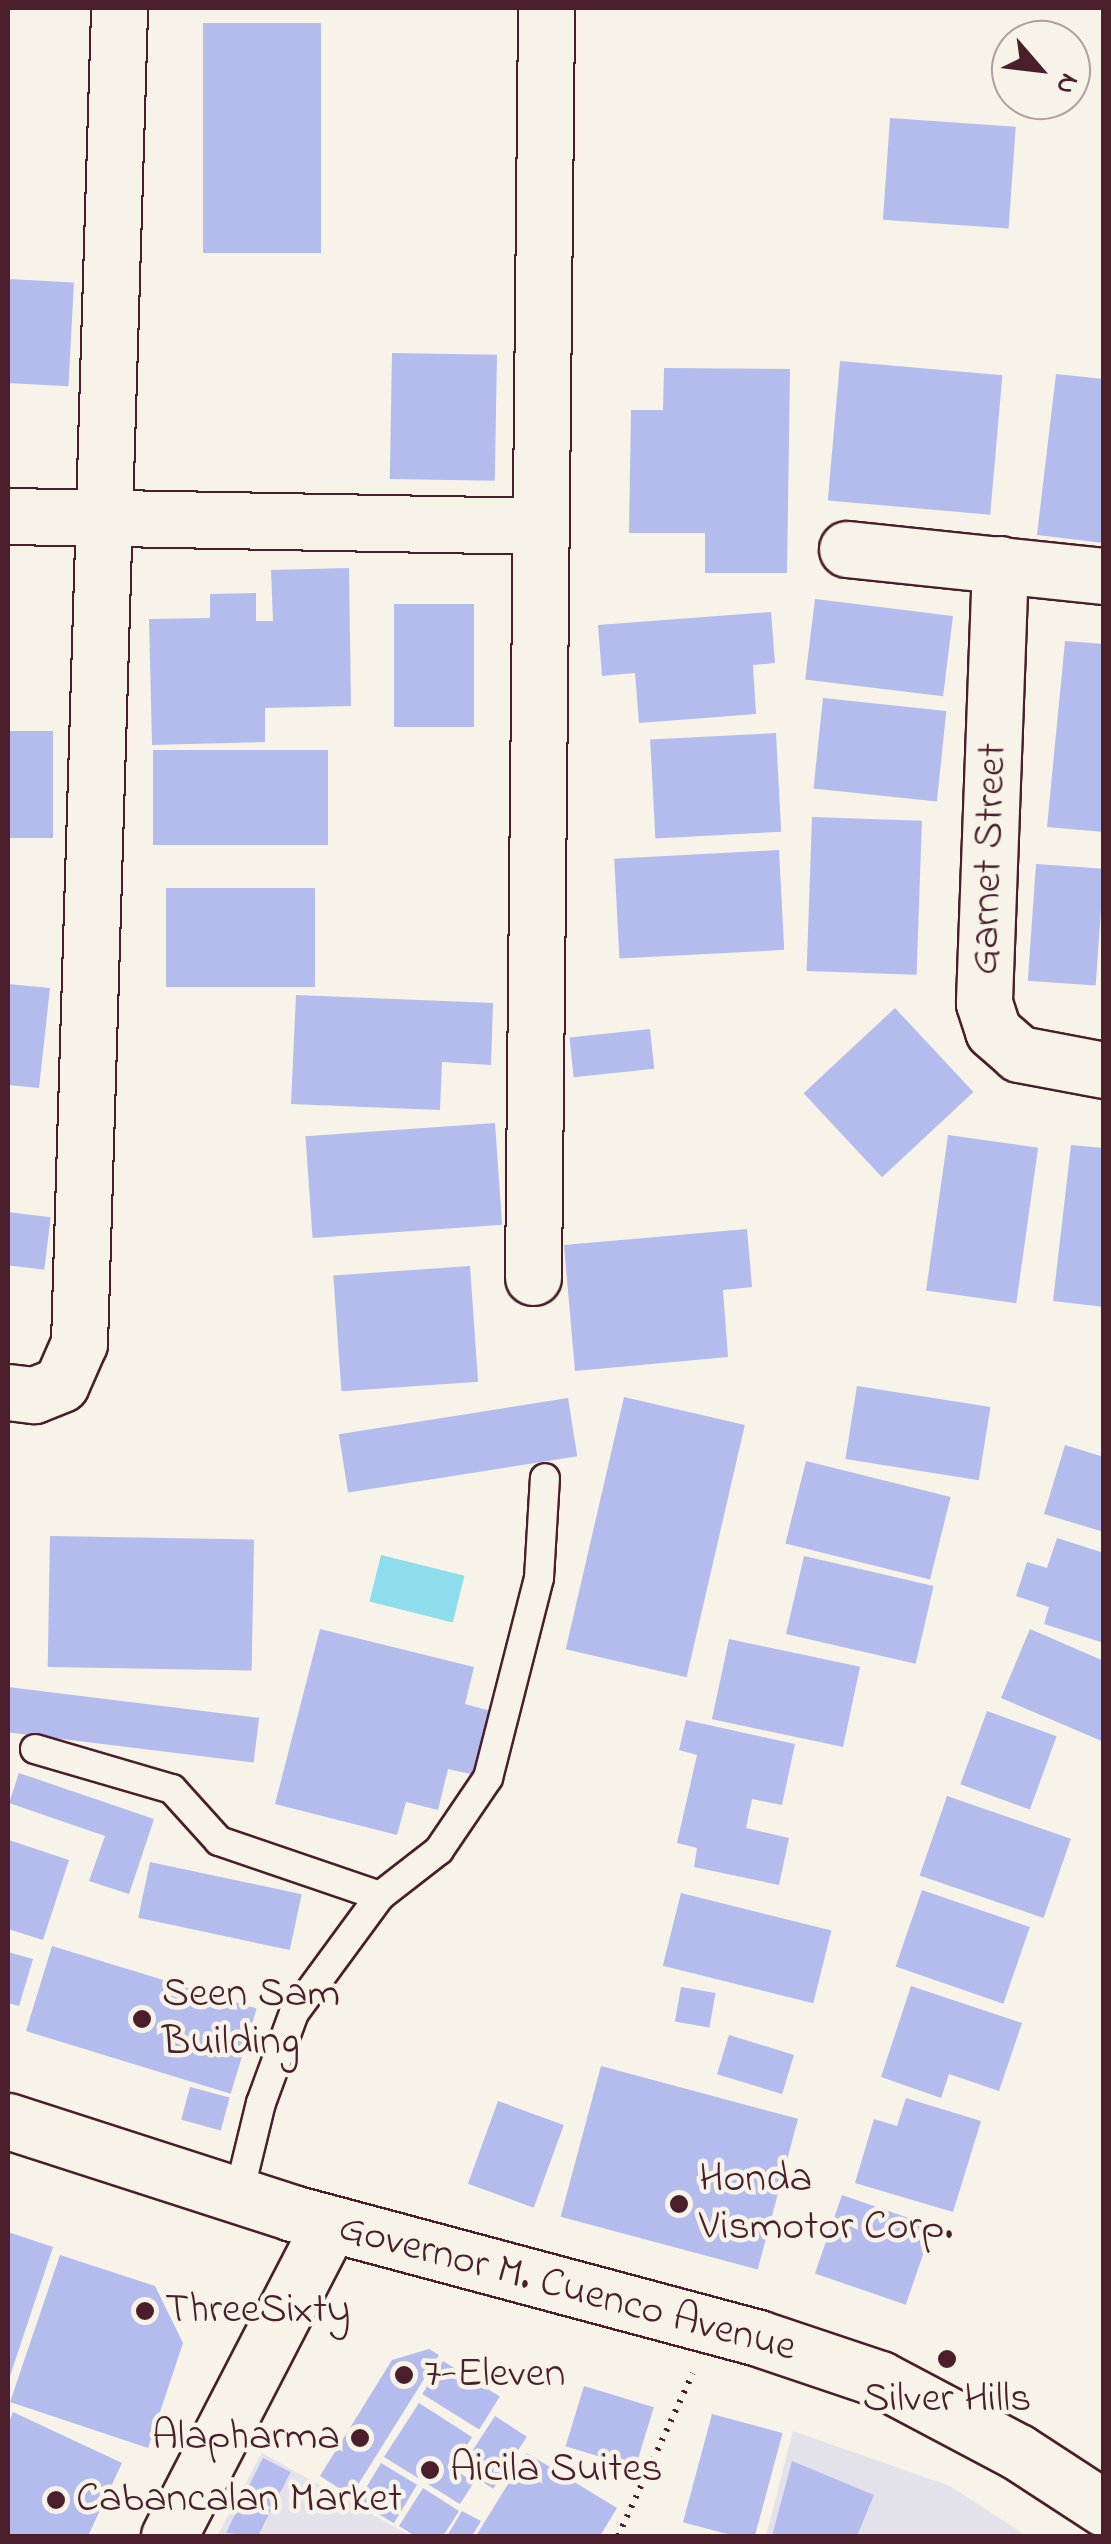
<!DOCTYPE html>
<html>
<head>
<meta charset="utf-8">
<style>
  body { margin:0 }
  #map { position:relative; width:1111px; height:2544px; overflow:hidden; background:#f7f3e8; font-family:"Indie Flower",sans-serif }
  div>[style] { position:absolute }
  .built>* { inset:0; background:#e3e2ea }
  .water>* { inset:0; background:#8edded; transform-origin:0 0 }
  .building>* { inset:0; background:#b3bced; transform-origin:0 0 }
  .path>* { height:6px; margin-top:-3px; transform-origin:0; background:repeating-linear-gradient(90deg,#4a1f2b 0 2.5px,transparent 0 10.5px) }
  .roads { filter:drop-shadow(2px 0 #4a1f2b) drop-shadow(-2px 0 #4a1f2b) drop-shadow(0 2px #4a1f2b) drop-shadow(0 -2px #4a1f2b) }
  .lane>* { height:28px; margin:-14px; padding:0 14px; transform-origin:14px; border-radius:14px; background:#f7f3e8 }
  .street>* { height:55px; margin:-27.5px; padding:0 27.5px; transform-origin:27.5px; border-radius:27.5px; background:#f7f3e8 }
  .secondary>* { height:55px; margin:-27.5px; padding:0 27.5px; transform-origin:27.5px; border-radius:27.5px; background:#f7f3e8 }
  .dots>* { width:28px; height:28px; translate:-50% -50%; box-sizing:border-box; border:5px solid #f7f3e8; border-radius:50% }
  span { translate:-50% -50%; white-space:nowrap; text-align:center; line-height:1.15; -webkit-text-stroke:9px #f7f3e8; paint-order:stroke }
  .street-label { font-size:42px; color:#4a1f2b }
  .poi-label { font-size:42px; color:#4a1f2b }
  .left { translate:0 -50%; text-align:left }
  .right { translate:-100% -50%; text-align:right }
  .frame { position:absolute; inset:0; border:10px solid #4a1f2b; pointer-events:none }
  .north { position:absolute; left:991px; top:20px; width:100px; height:100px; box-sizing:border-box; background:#f7f3e8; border:2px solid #b29e9c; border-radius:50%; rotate:118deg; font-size:28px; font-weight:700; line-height:40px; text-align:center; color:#4a1f2b }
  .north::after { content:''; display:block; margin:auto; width:35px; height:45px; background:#4a1f2b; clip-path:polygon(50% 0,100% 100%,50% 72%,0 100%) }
</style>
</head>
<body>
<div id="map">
  <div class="built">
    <div style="clip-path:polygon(793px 2431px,950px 2486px,1027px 2536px,766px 2536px)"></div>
    <div style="clip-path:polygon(262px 2453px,411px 2536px,217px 2536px)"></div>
  </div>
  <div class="water">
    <div style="left:381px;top:1555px;width:86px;height:48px;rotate:14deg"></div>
  </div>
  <div class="building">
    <div style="left:203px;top:23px;width:118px;height:230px"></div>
    <div style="left:890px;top:118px;width:126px;height:102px;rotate:4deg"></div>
    <div style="left:8px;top:279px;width:66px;height:104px;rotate:3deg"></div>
    <div style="left:392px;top:353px;width:105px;height:126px;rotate:1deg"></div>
    <div style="left:840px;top:361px;width:163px;height:140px;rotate:5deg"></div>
    <div style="clip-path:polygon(664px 368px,790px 369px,787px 573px,705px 573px,705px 533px,629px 533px,631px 410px,663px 410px)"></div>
    <div style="clip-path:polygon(1056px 374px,1104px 379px,1104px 543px,1037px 535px)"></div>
    <div style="clip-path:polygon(349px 568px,351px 706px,265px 708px,265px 742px,152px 745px,149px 619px,210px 618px,210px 594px,256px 593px,256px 621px,273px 621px,271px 570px)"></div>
    <div style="left:815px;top:599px;width:139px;height:81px;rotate:7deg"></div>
    <div style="left:394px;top:604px;width:80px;height:123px"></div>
    <div style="clip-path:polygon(771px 612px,775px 663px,753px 665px,756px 714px,639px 723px,635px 673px,602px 676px,598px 625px)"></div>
    <div style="clip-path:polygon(1065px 641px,1104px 644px,1104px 832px,1047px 827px)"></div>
    <div style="left:823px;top:698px;width:124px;height:91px;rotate:6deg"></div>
    <div style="left:8px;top:731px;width:45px;height:107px"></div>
    <div style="left:776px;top:733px;width:99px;height:126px;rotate:87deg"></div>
    <div style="left:153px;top:750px;width:175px;height:95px"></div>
    <div style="left:812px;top:817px;width:110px;height:154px;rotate:2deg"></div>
    <div style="left:779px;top:850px;width:100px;height:165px;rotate:87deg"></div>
    <div style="left:1036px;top:864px;width:68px;height:117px;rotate:4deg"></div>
    <div style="left:315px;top:888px;width:99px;height:149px;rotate:90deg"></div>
    <div style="clip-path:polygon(8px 984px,50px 988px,39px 1088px,8px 1085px)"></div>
    <div style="clip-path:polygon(296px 995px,493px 1003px,491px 1065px,442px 1062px,440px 1110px,291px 1104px)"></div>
    <div style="left:895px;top:1008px;width:115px;height:125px;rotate:47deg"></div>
    <div style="left:650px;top:1029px;width:40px;height:81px;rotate:84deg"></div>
    <div style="left:495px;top:1123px;width:102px;height:190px;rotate:86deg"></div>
    <div style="left:948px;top:1135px;width:91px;height:157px;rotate:8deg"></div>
    <div style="clip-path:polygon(1071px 1145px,1104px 1148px,1104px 1307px,1053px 1301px)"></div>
    <div style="left:8px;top:1212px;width:43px;height:53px;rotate:7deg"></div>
    <div style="clip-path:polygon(747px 1229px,752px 1287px,723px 1290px,728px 1357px,575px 1371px,564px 1245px)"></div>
    <div style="left:470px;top:1266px;width:116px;height:137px;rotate:86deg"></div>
    <div style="left:857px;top:1386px;width:135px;height:74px;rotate:9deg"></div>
    <div style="left:624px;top:1397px;width:124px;height:259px;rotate:13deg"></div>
    <div style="left:568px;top:1398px;width:59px;height:232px;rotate:81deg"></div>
    <div style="clip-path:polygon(1065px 1445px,1104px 1457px,1104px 1532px,1044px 1514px)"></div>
    <div style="left:806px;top:1461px;width:149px;height:85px;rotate:14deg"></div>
    <div style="left:50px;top:1536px;width:204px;height:131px;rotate:1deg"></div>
    <div style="clip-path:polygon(1057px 1538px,1104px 1553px,1104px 1643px,1044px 1624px,1049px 1607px,1016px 1596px,1027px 1562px,1047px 1568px)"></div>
    <div style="left:804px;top:1556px;width:133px;height:80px;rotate:13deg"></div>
    <div style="clip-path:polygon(320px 1629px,474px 1667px,465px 1704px,491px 1711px,475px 1775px,448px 1769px,438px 1810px,406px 1802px,397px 1835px,275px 1804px)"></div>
    <div style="clip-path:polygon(1030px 1629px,1104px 1661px,1104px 1742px,1001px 1698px)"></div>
    <div style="left:729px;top:1639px;width:134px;height:82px;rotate:12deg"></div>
    <div style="left:8px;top:1687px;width:253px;height:45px;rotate:7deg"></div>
    <div style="left:987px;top:1711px;width:74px;height:78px;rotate:20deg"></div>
    <div style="clip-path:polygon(686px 1720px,795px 1744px,782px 1805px,752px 1799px,746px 1828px,789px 1838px,779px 1885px,694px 1867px,697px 1848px,677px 1843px,697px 1755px,679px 1750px)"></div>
    <div style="clip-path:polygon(19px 1773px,154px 1819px,129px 1894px,89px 1881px,105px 1836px,9px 1803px)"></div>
    <div style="left:947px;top:1796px;width:131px;height:84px;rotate:19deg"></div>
    <div style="clip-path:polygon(9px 1840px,69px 1860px,43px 1940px,8px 1929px)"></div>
    <div style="left:150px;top:1862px;width:155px;height:57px;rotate:12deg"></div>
    <div style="left:922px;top:1890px;width:114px;height:81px;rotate:19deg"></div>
    <div style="left:681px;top:1893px;width:155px;height:75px;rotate:14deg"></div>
    <div style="left:52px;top:1946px;width:214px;height:89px;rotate:17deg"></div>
    <div style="clip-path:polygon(8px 1952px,33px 1959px,19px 2006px,8px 2003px)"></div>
    <div style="clip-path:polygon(911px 1986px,1022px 2023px,999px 2091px,949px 2074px,941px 2098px,881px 2077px)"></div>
    <div style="left:681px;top:1987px;width:35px;height:35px;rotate:10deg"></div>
    <div style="left:729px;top:2035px;width:68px;height:41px;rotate:17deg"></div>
    <div style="left:601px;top:2066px;width:204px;height:156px;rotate:15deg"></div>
    <div style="left:190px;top:2087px;width:41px;height:34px;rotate:15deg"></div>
    <div style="clip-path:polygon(906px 2098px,981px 2121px,953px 2212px,855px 2183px,874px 2119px,897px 2126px)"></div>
    <div style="left:498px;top:2101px;width:70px;height:88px;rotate:20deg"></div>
    <div style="left:842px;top:2195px;width:96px;height:83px;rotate:19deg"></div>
    <div style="clip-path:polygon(8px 2232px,53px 2247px,8px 2382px)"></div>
    <div style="clip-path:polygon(60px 2255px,155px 2286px,183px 2343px,148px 2448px,10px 2402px)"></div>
    <div style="clip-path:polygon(429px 2349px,439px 2355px,351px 2496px,320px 2476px,392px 2360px)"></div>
    <div style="left:443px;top:2361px;width:67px;height:39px;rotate:32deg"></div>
    <div style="left:584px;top:2386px;width:73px;height:63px;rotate:17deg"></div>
    <div style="clip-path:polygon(419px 2403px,472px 2437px,453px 2469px,474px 2482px,460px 2504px,384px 2457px)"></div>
    <div style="clip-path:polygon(13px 2412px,122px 2463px,88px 2536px,8px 2536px,8px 2425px)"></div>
    <div style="left:712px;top:2414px;width:73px;height:112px;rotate:15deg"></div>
    <div style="left:495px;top:2416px;width:38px;height:62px;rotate:33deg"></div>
    <div style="clip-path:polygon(527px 2453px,617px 2508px,600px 2536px,476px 2536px)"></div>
    <div style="left:263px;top:2458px;width:31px;height:40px;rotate:27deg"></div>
    <div style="clip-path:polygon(792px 2461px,874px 2495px,857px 2536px,772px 2536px)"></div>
    <div style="left:381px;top:2463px;width:42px;height:45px;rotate:31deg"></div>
    <div style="clip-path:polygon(423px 2488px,459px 2511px,443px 2536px,415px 2536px,399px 2526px)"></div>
    <div style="clip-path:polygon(244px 2496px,271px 2510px,258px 2536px,226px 2533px)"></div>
    <div style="clip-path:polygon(462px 2511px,481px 2521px,472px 2536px,447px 2536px)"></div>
  </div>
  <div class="path">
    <div style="left:618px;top:2536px;width:179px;rotate:-65.3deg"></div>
  </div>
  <div class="roads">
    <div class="lane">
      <div style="left:35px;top:1749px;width:143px;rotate:16.3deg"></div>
      <div style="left:172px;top:1789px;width:70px;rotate:47.9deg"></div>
      <div style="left:219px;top:1841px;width:170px;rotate:18.9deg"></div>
      <div style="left:238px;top:2197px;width:97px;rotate:-76.3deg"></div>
      <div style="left:261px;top:2103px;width:96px;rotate:-69.9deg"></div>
      <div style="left:294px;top:2013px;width:145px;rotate:-53.7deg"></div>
      <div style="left:380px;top:1896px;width:75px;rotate:-37.9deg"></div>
      <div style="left:439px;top:1850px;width:87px;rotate:-55.8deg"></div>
      <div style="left:488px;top:1778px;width:206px;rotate:-75.7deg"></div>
      <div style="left:539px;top:1578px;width:100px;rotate:-86.6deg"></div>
    </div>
    <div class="street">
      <div style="left:8px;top:516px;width:533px;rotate:1.07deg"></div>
      <div style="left:847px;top:549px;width:258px;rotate:6deg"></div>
      <div style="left:1000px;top:564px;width:439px;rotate:92.1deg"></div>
      <div style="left:984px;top:1003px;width:29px;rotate:72deg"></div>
      <div style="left:993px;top:1031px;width:35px;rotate:41deg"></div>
      <div style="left:1019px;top:1054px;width:86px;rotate:10.7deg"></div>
      <div style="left:533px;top:1277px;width:1269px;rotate:-89.41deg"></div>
      <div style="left:8px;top:1392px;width:26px;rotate:7deg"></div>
      <div style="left:34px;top:1395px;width:29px;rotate:-22deg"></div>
      <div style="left:61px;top:1384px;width:45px;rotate:-66.3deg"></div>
      <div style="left:79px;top:1343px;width:1336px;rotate:-88.28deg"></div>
    </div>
    <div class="secondary">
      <div style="left:8px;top:2121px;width:299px;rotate:17.9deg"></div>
      <div style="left:292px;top:2213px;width:482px;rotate:15deg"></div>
      <div style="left:758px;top:2338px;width:129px;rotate:18.6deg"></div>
      <div style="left:880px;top:2379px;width:156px;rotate:27.9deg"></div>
      <div style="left:1018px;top:2452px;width:103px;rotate:33.1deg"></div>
      <div style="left:169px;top:2536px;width:351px;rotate:-62.7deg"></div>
    </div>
  </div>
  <div class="dots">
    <div style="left:142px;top:2019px;background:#4a1f2b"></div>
    <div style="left:679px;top:2204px;background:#4a1f2b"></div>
    <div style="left:145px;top:2311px;background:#4a1f2b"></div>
    <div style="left:947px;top:2359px;background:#4a1f2b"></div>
    <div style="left:404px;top:2375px;background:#4a1f2b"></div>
    <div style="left:360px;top:2438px;background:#4a1f2b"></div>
    <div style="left:430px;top:2470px;background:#4a1f2b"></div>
    <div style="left:56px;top:2500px;background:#4a1f2b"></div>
  </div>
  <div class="street-label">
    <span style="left:990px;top:859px;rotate:-88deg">Garnet Street</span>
    <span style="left:567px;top:2289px;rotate:15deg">Governor M. Cuenco Avenue</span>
  </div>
  <div class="poi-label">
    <span class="left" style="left:162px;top:2019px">Seen Sam<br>Building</span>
    <span class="left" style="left:699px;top:2204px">Honda<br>Vismotor Corp.</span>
    <span class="left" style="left:165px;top:2311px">ThreeSixty</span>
    <span class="left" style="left:424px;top:2375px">7-Eleven</span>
    <span style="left:947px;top:2400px">Silver Hills</span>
    <span class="right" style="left:340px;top:2438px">Alapharma</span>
    <span class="left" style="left:450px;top:2470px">Aicila Suites</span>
    <span class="left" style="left:76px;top:2500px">Cabancalan Market</span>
  </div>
  <div class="frame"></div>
  <div class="north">N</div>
</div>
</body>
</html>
